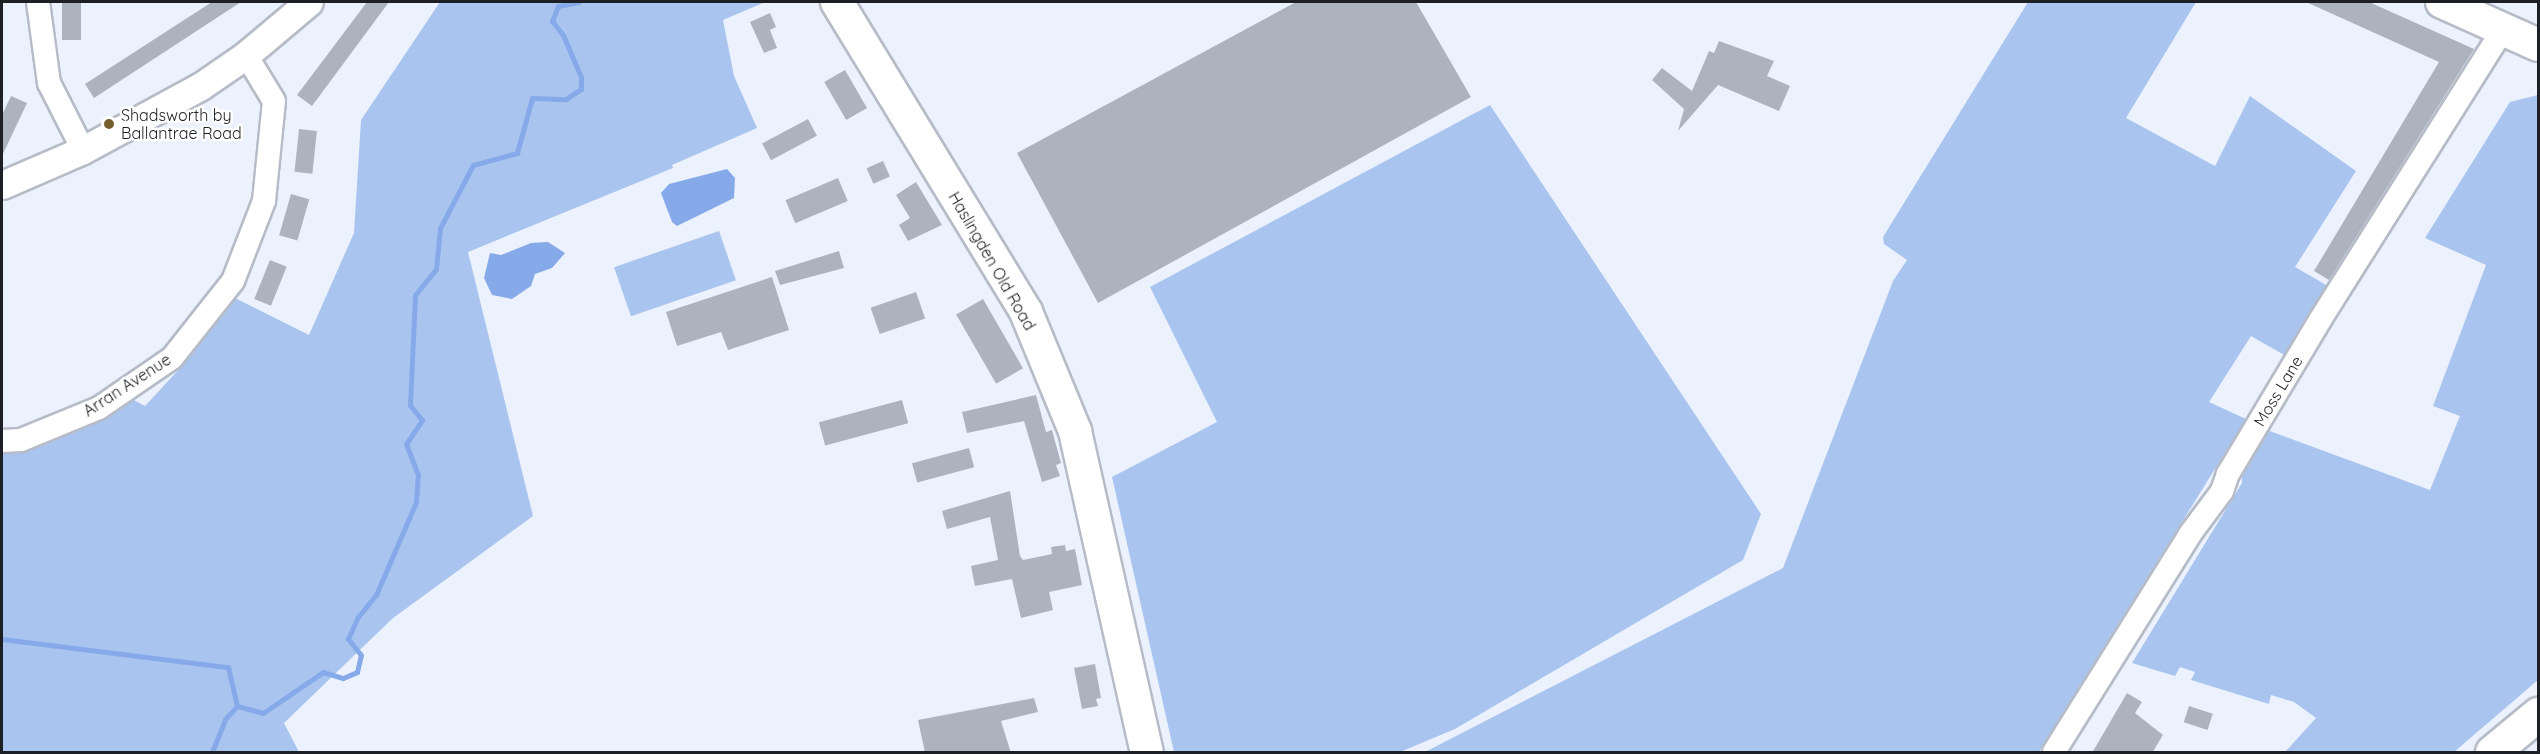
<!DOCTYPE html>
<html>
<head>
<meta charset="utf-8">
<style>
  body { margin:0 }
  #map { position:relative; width:2540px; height:754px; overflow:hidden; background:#ebf2fe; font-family:Quicksand,sans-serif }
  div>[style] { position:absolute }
  .green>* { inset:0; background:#aac4f0; transform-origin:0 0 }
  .water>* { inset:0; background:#86aae9 }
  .stream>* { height:5px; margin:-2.5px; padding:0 2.5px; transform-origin:2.5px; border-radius:2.5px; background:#86aae9 }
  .building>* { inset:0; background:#adb3be; transform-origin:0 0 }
  .roads { filter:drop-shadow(2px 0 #b5bcc7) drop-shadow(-2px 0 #b5bcc7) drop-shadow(0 2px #b5bcc7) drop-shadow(0 -2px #b5bcc7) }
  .minor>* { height:22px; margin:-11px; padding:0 11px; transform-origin:11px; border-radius:11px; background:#fff }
  .tertiary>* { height:27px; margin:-13.5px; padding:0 13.5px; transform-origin:13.5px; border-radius:13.5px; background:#fff }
  .secondary>* { height:32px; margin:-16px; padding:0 16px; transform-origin:16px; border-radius:16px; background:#fff }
  .motorway>* { height:33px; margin:-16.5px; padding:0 16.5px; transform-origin:16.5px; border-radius:16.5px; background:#fff }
  .dots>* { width:16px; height:16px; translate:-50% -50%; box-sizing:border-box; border:3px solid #fff; border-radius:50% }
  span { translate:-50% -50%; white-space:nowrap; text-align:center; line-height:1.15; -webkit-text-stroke:5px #fff; paint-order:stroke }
  .poi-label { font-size:16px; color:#1c1f23 }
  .left { translate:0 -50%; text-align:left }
  .street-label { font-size:16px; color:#1c1f23 }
  .frame { position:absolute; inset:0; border:3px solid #1c1f23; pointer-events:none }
</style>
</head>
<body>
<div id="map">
  <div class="green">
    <div style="clip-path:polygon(440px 2px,765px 2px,723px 20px,734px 76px,757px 128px,672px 165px,673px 168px,468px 252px,533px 516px,393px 618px,284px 723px,299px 752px,2px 752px,2px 449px,38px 445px,94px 423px,132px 399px,145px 406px,184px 364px,235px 298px,309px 335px,354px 233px,361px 120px)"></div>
    <div style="clip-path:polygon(2028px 2px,2196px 2px,2126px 118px,2215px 166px,2250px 96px,2356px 171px,2295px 267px,2328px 286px,2286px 356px,2251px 336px,2209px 402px,2246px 419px,2039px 752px,1425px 752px,1783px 568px,1893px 281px,1907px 260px,1884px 244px,1883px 237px)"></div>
    <div style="clip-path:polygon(2538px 95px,2538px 680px,2454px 752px,2285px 752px,2316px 718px,2294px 702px,2271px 695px,2269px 704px,2191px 680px,2195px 672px,2180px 667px,2175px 676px,2132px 663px,2242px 483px,2242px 468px,2264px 429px,2430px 490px,2460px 416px,2433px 406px,2486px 265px,2425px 238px,2510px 102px)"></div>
    <div style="clip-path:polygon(1490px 105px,1761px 514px,1743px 560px,1455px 729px,1400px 752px,1174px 752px,1112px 477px,1217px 422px,1150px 287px)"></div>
    <div style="left:719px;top:231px;width:52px;height:111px;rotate:71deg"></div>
  </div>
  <div class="water">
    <div style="clip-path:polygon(727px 169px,735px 178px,734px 198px,677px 226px,672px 222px,661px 193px,669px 184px)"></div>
    <div style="clip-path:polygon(548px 242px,565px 253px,552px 268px,535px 274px,531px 286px,512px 299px,492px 295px,484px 278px,490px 253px,501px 255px,531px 243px)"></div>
  </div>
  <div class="stream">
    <div style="left:2px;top:639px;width:228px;rotate:7.1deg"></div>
    <div style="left:228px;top:667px;width:40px;rotate:77deg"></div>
    <div style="left:212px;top:752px;width:35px;rotate:-68deg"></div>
    <div style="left:225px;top:719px;width:18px;rotate:-47deg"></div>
    <div style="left:237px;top:706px;width:27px;rotate:15deg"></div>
    <div style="left:263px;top:713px;width:73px;rotate:-34.3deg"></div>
    <div style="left:323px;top:672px;width:21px;rotate:17deg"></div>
    <div style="left:343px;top:678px;width:15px;rotate:-23deg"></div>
    <div style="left:357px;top:672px;width:17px;rotate:-77deg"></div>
    <div style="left:361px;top:655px;width:21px;rotate:-129deg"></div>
    <div style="left:348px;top:639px;width:24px;rotate:-66deg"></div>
    <div style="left:358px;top:617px;width:28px;rotate:-51deg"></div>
    <div style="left:376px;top:595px;width:101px;rotate:-66.7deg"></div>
    <div style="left:416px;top:502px;width:27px;rotate:-86deg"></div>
    <div style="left:418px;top:475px;width:33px;rotate:-111deg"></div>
    <div style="left:406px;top:444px;width:29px;rotate:-56deg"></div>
    <div style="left:422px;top:420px;width:19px;rotate:-129deg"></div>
    <div style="left:410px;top:405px;width:110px;rotate:-87.4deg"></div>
    <div style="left:415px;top:295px;width:33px;rotate:-51deg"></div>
    <div style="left:436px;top:269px;width:41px;rotate:-84.4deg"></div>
    <div style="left:440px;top:228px;width:71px;rotate:-62.4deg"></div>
    <div style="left:473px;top:165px;width:46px;rotate:-15.3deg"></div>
    <div style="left:517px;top:153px;width:57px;rotate:-74.7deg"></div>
    <div style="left:532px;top:98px;width:34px;rotate:2deg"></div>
    <div style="left:566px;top:99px;width:18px;rotate:-34deg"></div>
    <div style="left:581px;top:89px;width:12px;rotate:-90deg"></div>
    <div style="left:581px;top:77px;width:46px;rotate:-113.2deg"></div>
    <div style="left:563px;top:35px;width:18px;rotate:-128deg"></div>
    <div style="left:552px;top:21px;width:16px;rotate:-68deg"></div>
    <div style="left:558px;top:6px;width:21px;rotate:-11deg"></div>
  </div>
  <div class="building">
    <div style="left:62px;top:2px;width:19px;height:38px"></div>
    <div style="clip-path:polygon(212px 2px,241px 2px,94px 98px,85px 84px)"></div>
    <div style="clip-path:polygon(367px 2px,389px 2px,312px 106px,297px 95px)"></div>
    <div style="clip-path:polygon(1296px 2px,1416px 2px,1471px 97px,1098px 303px,1017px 153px)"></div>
    <div style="clip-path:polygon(2306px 2px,2369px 2px,2474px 49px,2329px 280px,2314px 271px,2439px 62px)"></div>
    <div style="clip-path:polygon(770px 13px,776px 27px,770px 30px,777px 48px,764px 53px,750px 22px)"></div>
    <div style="clip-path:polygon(1719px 41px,1774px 61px,1767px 76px,1790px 86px,1779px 111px,1718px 85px,1678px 131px,1684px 109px,1652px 80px,1662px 68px,1692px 91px,1709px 51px,1714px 53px)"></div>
    <div style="left:845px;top:70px;width:44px;height:24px;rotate:60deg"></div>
    <div style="clip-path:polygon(11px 96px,27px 103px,2px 156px,2px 115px)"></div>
    <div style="left:808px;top:119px;width:19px;height:52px;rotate:62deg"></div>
    <div style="left:299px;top:129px;width:18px;height:43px;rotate:6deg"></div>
    <div style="left:883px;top:161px;width:17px;height:18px;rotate:66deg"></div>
    <div style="left:838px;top:178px;width:25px;height:57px;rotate:67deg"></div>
    <div style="clip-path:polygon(916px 182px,942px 225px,908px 241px,899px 225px,910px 218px,896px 195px)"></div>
    <div style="left:291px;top:194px;width:19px;height:43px;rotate:16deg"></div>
    <div style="clip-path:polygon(839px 251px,844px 268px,780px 285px,775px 271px)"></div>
    <div style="left:270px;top:260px;width:18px;height:42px;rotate:22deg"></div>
    <div style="clip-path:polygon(772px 277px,789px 330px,728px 350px,721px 332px,677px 346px,666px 312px)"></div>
    <div style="left:916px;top:292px;width:28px;height:48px;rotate:71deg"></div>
    <div style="left:983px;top:299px;width:80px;height:31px;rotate:60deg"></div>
    <div style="clip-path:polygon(1036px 395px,1046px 432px,1052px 430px,1061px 463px,1056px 465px,1060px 476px,1042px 482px,1024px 421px,967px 433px,962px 412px)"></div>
    <div style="left:902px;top:400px;width:24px;height:86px;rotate:75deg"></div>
    <div style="left:969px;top:448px;width:20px;height:59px;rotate:75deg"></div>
    <div style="clip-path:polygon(1010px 491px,1020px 556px,1023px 560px,1052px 554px,1051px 547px,1065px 545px,1066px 551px,1075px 549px,1082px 585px,1049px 592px,1053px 610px,1021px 618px,1012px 579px,975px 586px,971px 566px,998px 560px,990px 517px,947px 529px,942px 511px)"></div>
    <div style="clip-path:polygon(1095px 664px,1101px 698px,1096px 699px,1098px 706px,1082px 709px,1074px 668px)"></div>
    <div style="clip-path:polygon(2127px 693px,2142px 702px,2135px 713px,2163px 735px,2152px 753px,2092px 753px)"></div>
    <div style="clip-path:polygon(1034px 698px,1038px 712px,1001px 721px,1011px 753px,925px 753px,918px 720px)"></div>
    <div style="left:2189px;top:706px;width:25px;height:17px;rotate:18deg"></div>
  </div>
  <div class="roads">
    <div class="minor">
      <div style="left:38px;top:2px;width:82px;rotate:82.3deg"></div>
      <div style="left:49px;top:83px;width:75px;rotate:63.1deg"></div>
      <div style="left:2px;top:441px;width:19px;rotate:-3deg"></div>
      <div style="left:21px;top:440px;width:84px;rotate:-22.3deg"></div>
      <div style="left:99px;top:408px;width:88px;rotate:-34.4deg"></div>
      <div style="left:172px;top:358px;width:98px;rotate:-51.6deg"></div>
      <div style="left:233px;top:281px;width:86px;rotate:-68.8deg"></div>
      <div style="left:264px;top:201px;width:100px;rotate:-84.3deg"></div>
      <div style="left:274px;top:101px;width:54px;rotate:-121.3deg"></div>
      <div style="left:2054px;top:752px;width:257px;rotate:-58deg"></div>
      <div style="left:2190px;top:534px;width:54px;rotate:-53.3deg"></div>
      <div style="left:2222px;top:491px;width:18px;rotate:-71deg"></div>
      <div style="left:2228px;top:474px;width:179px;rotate:-59.1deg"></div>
      <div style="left:2320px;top:320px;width:344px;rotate:-57.8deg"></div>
    </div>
    <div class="tertiary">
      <div style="left:2px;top:185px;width:88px;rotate:-23.4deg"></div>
      <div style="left:83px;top:150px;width:134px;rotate:-28.5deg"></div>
      <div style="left:201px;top:86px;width:55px;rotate:-34.6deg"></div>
      <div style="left:246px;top:55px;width:82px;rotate:-40.1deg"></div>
    </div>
    <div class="secondary">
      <div style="left:837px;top:2px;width:363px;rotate:58.6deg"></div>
      <div style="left:1026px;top:312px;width:129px;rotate:67.6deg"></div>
      <div style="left:1075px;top:431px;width:329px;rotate:77.4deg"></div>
      <div style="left:2442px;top:2px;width:105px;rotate:24.1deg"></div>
    </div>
    <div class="motorway">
      <div style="left:2492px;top:752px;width:60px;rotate:-39.6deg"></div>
    </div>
  </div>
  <div class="dots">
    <div style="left:109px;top:124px;background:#775e2f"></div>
  </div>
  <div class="poi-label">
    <span class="left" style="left:121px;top:124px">Shadsworth by<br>Ballantrae Road</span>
  </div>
  <div class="street-label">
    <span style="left:992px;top:261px;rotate:60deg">Haslingden Old Road</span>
    <span style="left:127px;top:385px;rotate:-33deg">Arran Avenue</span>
    <span style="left:2278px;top:391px;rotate:-59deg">Moss Lane</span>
  </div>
  <div class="frame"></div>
</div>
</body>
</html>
